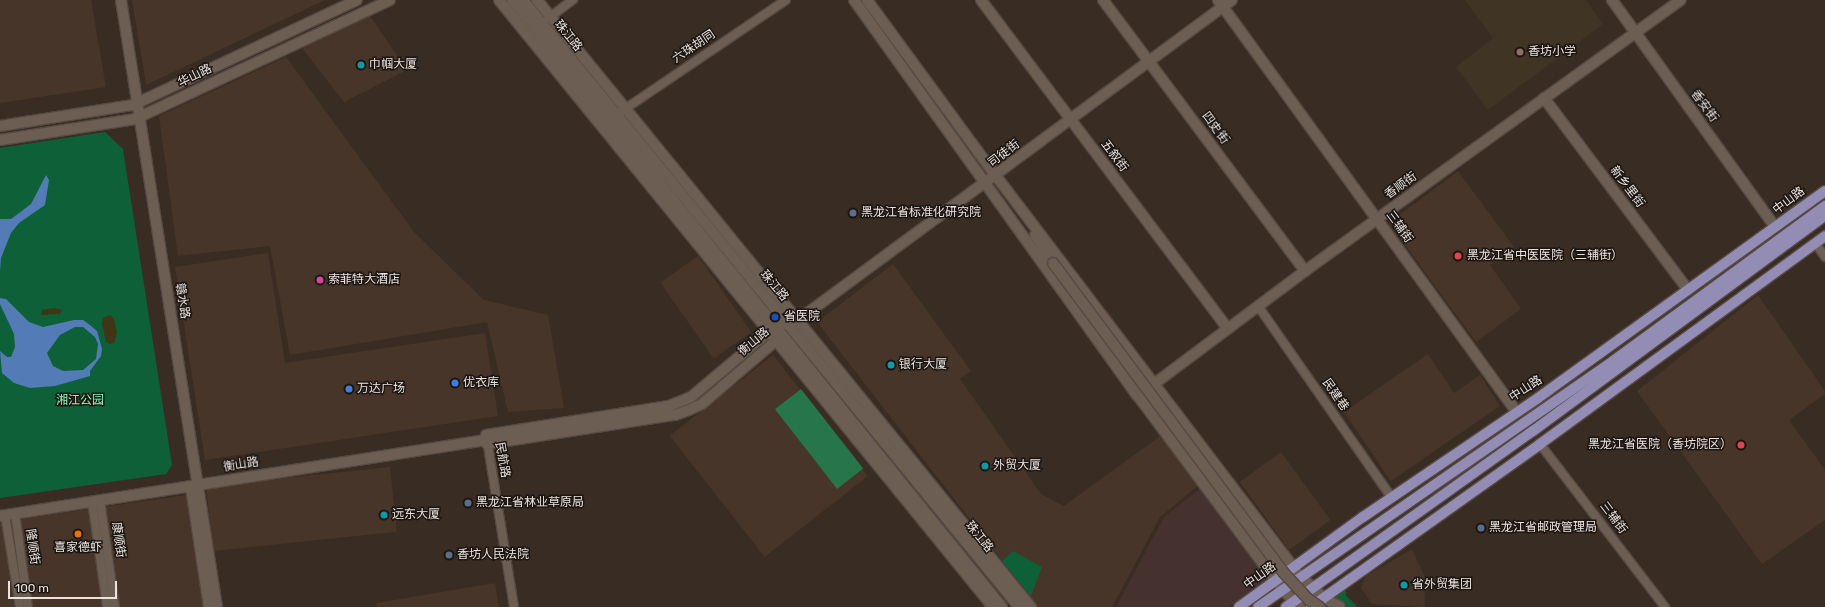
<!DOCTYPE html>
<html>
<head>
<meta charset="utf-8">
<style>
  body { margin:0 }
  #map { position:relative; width:1825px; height:607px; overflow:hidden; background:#392c23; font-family:Rubik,"Noto Sans SC",sans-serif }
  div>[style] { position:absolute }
  .built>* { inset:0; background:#473529; transform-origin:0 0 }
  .industrial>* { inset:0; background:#45312e }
  .education>* { inset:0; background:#403425 }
  .green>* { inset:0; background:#0e6039 }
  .forest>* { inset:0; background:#26754b; transform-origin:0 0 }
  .sand>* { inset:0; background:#3e3616 }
  .water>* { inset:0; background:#537bb6 }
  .roads { filter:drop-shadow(1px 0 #554a43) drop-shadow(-1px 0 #554a43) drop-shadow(0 1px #554a43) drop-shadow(0 -1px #554a43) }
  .street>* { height:8px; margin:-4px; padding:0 4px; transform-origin:4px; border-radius:4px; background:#6d5e54 }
  .secondary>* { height:10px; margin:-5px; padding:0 5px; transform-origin:5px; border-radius:5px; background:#6d5e54 }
  .primary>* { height:10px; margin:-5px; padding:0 5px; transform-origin:5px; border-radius:5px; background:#938cb5 }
  .bridges { filter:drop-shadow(1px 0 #554a43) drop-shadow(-1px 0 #554a43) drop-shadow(0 1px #554a43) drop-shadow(0 -1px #554a43) }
  .secondary-bridge>* { height:10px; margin:-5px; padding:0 5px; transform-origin:5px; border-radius:5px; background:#6d5e54 }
  .dots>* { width:11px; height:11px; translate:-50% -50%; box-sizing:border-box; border:2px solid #1b1612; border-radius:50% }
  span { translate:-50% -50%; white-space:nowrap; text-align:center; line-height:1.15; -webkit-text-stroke:3px #1b1612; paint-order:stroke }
  .street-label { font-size:12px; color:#ece3de }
  .poi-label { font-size:12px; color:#ece3de }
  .left { translate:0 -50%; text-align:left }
  .right { translate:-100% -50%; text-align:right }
  .park-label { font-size:12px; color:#8df6b7 }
  .scale { position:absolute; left:8px; top:581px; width:109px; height:18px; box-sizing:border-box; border:2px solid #ece3de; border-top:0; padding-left:5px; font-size:12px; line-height:14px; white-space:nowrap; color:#ece3de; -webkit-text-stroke:3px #1b1612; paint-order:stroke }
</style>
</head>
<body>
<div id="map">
  <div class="built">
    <div style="clip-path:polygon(0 0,91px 0,106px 87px,0 103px)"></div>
    <div style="clip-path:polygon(132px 0,325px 0,146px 85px)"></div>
    <div style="clip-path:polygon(370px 16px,407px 70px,344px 102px,301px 47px)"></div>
    <div style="clip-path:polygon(286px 57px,414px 232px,484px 300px,548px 315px,564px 408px,508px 412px,487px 322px,290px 355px,270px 246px,178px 256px,159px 116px)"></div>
    <div style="clip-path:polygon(1458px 171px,1514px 247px,1490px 265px,1521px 309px,1476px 342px,1389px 223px)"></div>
    <div style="clip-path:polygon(268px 253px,285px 363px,485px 333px,498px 416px,205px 460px,175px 267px)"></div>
    <div style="left:698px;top:256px;width:93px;height:46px;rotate:55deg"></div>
    <div style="clip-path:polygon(893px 264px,971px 371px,960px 379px,1041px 494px,1064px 506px,1163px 434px,1200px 484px,1160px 517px,1112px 607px,1038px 607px,817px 322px)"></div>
    <div style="clip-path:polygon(1758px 295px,1825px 391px,1825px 394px,1789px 420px,1825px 470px,1825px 520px,1762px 564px,1637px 391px)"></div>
    <div style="clip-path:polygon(1428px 354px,1454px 393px,1480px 375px,1500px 406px,1391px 481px,1344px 412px)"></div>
    <div style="left:773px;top:355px;width:154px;height:131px;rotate:52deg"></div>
    <div style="left:1281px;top:452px;width:84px;height:51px;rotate:54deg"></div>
    <div style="left:390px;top:467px;width:65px;height:185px;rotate:84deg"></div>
    <div style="clip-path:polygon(186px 495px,203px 607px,0 607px,0 522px)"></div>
    <div style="clip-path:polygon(1412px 549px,1424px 575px,1425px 607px,1372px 604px,1361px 588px,1366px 576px)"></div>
    <div style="clip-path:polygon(495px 583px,499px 607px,377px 607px,376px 603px)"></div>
  </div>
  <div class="industrial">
    <div style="clip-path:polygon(1202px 487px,1267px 579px,1229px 607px,1116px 607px,1164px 517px)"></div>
  </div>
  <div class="education">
    <div style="clip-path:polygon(1465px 0,1586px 0,1603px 24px,1488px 110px,1456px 67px,1493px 38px)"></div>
  </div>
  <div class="green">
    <div style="clip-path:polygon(105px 132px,123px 149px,172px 465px,166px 474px,0 498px,0 148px)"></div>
    <div style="clip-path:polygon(1013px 551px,1042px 567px,1031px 596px,1002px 561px)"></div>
    <div style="clip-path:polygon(1345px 579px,1346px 596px,1358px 607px,1348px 607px,1324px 595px)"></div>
  </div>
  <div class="forest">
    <div style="left:801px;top:389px;width:101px;height:33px;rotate:52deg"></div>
  </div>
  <div class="sand">
    <div style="clip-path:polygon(54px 308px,62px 310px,60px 314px,41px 315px,42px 310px)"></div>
    <div style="clip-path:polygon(110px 315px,114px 319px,117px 333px,114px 343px,110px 344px,106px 342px,102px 324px,103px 318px)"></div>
  </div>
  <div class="water">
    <div style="clip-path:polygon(46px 175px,49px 180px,45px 205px,19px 223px,11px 233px,1px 258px,0 272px,0 219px,11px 219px,31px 204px)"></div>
    <div style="clip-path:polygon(evenodd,0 298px,6px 299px,29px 322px,43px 327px,74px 320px,83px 320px,90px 325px,97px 331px,102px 349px,101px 356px,90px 371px,90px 376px,55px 386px,30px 388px,14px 383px,2px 373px,0 351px,7px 357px,11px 357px,15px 347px,14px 334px,0 304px,0 298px,75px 327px,83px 327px,95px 337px,98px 344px,96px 359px,83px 370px,63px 371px,53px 366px,47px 353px,60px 335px,75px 327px)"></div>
  </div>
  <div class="roads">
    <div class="street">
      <div style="left:546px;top:20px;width:34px;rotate:-37deg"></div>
      <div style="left:616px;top:115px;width:205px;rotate:-34.1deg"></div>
      <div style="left:1815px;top:243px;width:17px;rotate:54deg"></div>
      <div style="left:1258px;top:306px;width:233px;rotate:55.1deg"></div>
      <div style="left:487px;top:440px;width:169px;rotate:80.8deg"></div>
      <div style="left:1540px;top:444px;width:205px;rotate:52.5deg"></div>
      <div style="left:100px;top:500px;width:108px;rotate:82deg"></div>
      <div style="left:92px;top:501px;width:107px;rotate:81.9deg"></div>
      <div style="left:15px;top:513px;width:95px;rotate:82.1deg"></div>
      <div style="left:5px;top:515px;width:93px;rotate:80.7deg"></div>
    </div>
    <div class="secondary">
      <div style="left:121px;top:0;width:615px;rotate:81.01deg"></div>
      <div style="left:499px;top:0;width:783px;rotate:50.86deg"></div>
      <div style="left:512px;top:0;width:780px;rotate:51.09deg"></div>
      <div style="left:523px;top:0;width:784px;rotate:50.75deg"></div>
      <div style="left:537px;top:0;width:783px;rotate:50.86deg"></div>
      <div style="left:854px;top:0;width:487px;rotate:54.4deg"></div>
      <div style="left:1138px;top:396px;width:241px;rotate:53.3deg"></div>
      <div style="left:1282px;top:589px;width:25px;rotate:45deg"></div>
      <div style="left:867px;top:0;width:218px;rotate:53.8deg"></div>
      <div style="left:996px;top:176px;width:502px;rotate:52.77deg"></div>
      <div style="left:1300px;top:576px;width:33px;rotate:43deg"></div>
      <div style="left:1324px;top:598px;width:18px;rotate:29deg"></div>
      <div style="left:981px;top:0;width:410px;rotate:53.1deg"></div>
      <div style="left:1103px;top:0;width:338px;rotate:53.3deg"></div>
      <div style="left:1218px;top:0;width:508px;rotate:54.06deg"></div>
      <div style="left:1612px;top:0;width:279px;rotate:54.3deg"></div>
      <div style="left:1544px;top:98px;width:240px;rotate:53.1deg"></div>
      <div style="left:0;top:126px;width:135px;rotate:-9deg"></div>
      <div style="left:133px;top:105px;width:247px;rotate:-25.1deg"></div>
      <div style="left:0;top:140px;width:137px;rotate:-8.8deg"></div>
      <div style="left:135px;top:119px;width:281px;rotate:-25deg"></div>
      <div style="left:1035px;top:235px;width:33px;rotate:57deg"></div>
      <div style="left:1150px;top:387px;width:194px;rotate:-36.8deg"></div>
      <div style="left:1305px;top:271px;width:463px;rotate:-35.8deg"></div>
      <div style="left:486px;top:435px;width:185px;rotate:-9deg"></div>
      <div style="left:669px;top:406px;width:24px;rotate:-22deg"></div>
      <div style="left:691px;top:397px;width:111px;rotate:-39.9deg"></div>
      <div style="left:776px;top:326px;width:23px;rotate:-15deg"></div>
      <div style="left:798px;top:320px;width:539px;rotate:-36.4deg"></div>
      <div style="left:487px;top:444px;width:190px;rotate:-8.8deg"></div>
      <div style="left:675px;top:415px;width:15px;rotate:-20deg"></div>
      <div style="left:689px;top:410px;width:14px;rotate:-25deg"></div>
      <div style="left:702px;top:404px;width:104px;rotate:-40.7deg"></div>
      <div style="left:191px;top:488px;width:120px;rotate:81.4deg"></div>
      <div style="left:0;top:516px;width:493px;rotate:-8.9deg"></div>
    </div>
    <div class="primary">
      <div style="left:1239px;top:607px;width:153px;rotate:-36deg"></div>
      <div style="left:1363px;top:517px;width:212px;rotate:-34.2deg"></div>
      <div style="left:1538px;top:398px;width:354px;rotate:-35.8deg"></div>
      <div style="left:1258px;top:607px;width:432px;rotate:-34.7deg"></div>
      <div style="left:1613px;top:361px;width:263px;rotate:-36.2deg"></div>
      <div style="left:1286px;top:607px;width:303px;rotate:-35.5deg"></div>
      <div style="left:1533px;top:431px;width:363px;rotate:-36.4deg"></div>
      <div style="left:1311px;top:607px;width:281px;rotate:-35.4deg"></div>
      <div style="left:1540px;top:444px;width:353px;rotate:-36.1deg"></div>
    </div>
  </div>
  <div class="bridges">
    <div class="secondary-bridge">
      <div style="left:1053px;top:263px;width:385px;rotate:53.3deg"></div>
      <div style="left:1283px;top:572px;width:37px;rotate:47deg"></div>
      <div style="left:1308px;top:599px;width:14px;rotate:34deg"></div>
    </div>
  </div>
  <div class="dots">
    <div style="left:1520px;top:52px;background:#8d6e63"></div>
    <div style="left:361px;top:65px;background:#0f9aa8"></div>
    <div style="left:853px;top:213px;background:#5c6f8a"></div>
    <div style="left:1458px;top:256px;background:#e0444e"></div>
    <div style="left:320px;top:280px;background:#d1479c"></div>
    <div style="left:775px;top:317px;background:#1a4fb4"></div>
    <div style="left:891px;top:365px;background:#0f9aa8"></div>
    <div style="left:455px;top:383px;background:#3f7fe0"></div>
    <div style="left:349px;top:389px;background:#3f7fe0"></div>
    <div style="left:1741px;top:445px;background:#e0444e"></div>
    <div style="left:985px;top:466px;background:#0f9aa8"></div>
    <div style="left:468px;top:503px;background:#5c6f8a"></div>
    <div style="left:384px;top:515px;background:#0f9aa8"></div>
    <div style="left:1481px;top:528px;background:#5c6f8a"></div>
    <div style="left:78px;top:534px;background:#e8710a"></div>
    <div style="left:449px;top:555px;background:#5c6f8a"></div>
    <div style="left:1404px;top:585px;background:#0f9aa8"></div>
  </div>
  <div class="street-label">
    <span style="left:568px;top:36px;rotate:51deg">珠江路</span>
    <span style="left:694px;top:47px;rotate:-34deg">六珠胡同</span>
    <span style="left:195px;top:76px;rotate:-26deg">华山路</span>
    <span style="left:1704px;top:106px;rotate:54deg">香安街</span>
    <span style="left:1215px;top:128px;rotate:54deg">四史街</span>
    <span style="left:1004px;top:154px;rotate:-37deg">司徒街</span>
    <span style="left:1114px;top:156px;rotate:53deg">五叙街</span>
    <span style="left:1401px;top:186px;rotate:-36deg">香顺街</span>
    <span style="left:1627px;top:187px;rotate:53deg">新乡里街</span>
    <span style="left:1789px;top:201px;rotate:-37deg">中山路</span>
    <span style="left:1399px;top:227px;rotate:54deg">三辅街</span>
    <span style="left:774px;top:286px;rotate:50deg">珠江路</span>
    <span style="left:182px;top:301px;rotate:81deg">赣水路</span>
    <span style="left:754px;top:342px;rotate:-40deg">衡山路</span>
    <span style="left:1526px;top:389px;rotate:-33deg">中山路</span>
    <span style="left:1335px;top:395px;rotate:55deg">民建巷</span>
    <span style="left:502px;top:460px;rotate:80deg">民航路</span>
    <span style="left:241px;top:465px;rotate:-9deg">衡山路</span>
    <span style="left:1613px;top:518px;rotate:53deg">三辅街</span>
    <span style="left:979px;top:537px;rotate:51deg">珠江路</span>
    <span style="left:118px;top:540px;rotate:82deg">康顺街</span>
    <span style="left:32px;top:547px;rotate:82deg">隆顺街</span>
    <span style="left:1260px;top:576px;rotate:-36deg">中山路</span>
  </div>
  <div class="poi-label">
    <span class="left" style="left:1528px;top:52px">香坊小学</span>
    <span class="left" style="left:369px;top:65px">巾帼大厦</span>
    <span class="left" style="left:861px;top:213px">黑龙江省标准化研究院</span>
    <span class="left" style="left:1467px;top:256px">黑龙江省中医医院（三辅街）</span>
    <span class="left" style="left:328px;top:280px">索菲特大酒店</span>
    <span class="left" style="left:784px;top:317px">省医院</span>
    <span class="left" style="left:899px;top:365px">银行大厦</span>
    <span class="left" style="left:463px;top:383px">优衣库</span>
    <span class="left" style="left:357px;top:389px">万达广场</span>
    <span class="right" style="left:1732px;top:445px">黑龙江省医院（香坊院区）</span>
    <span class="left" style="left:993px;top:466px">外贸大厦</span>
    <span class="left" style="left:476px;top:503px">黑龙江省林业草原局</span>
    <span class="left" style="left:392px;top:515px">远东大厦</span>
    <span class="left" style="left:1489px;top:528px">黑龙江省邮政管理局</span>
    <span style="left:78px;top:548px">喜家德虾</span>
    <span class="left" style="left:457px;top:555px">香坊人民法院</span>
    <span class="left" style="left:1412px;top:585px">省外贸集团</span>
  </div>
  <div class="park-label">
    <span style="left:80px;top:401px">湘江公园</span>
  </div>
  <div class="scale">100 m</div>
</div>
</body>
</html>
